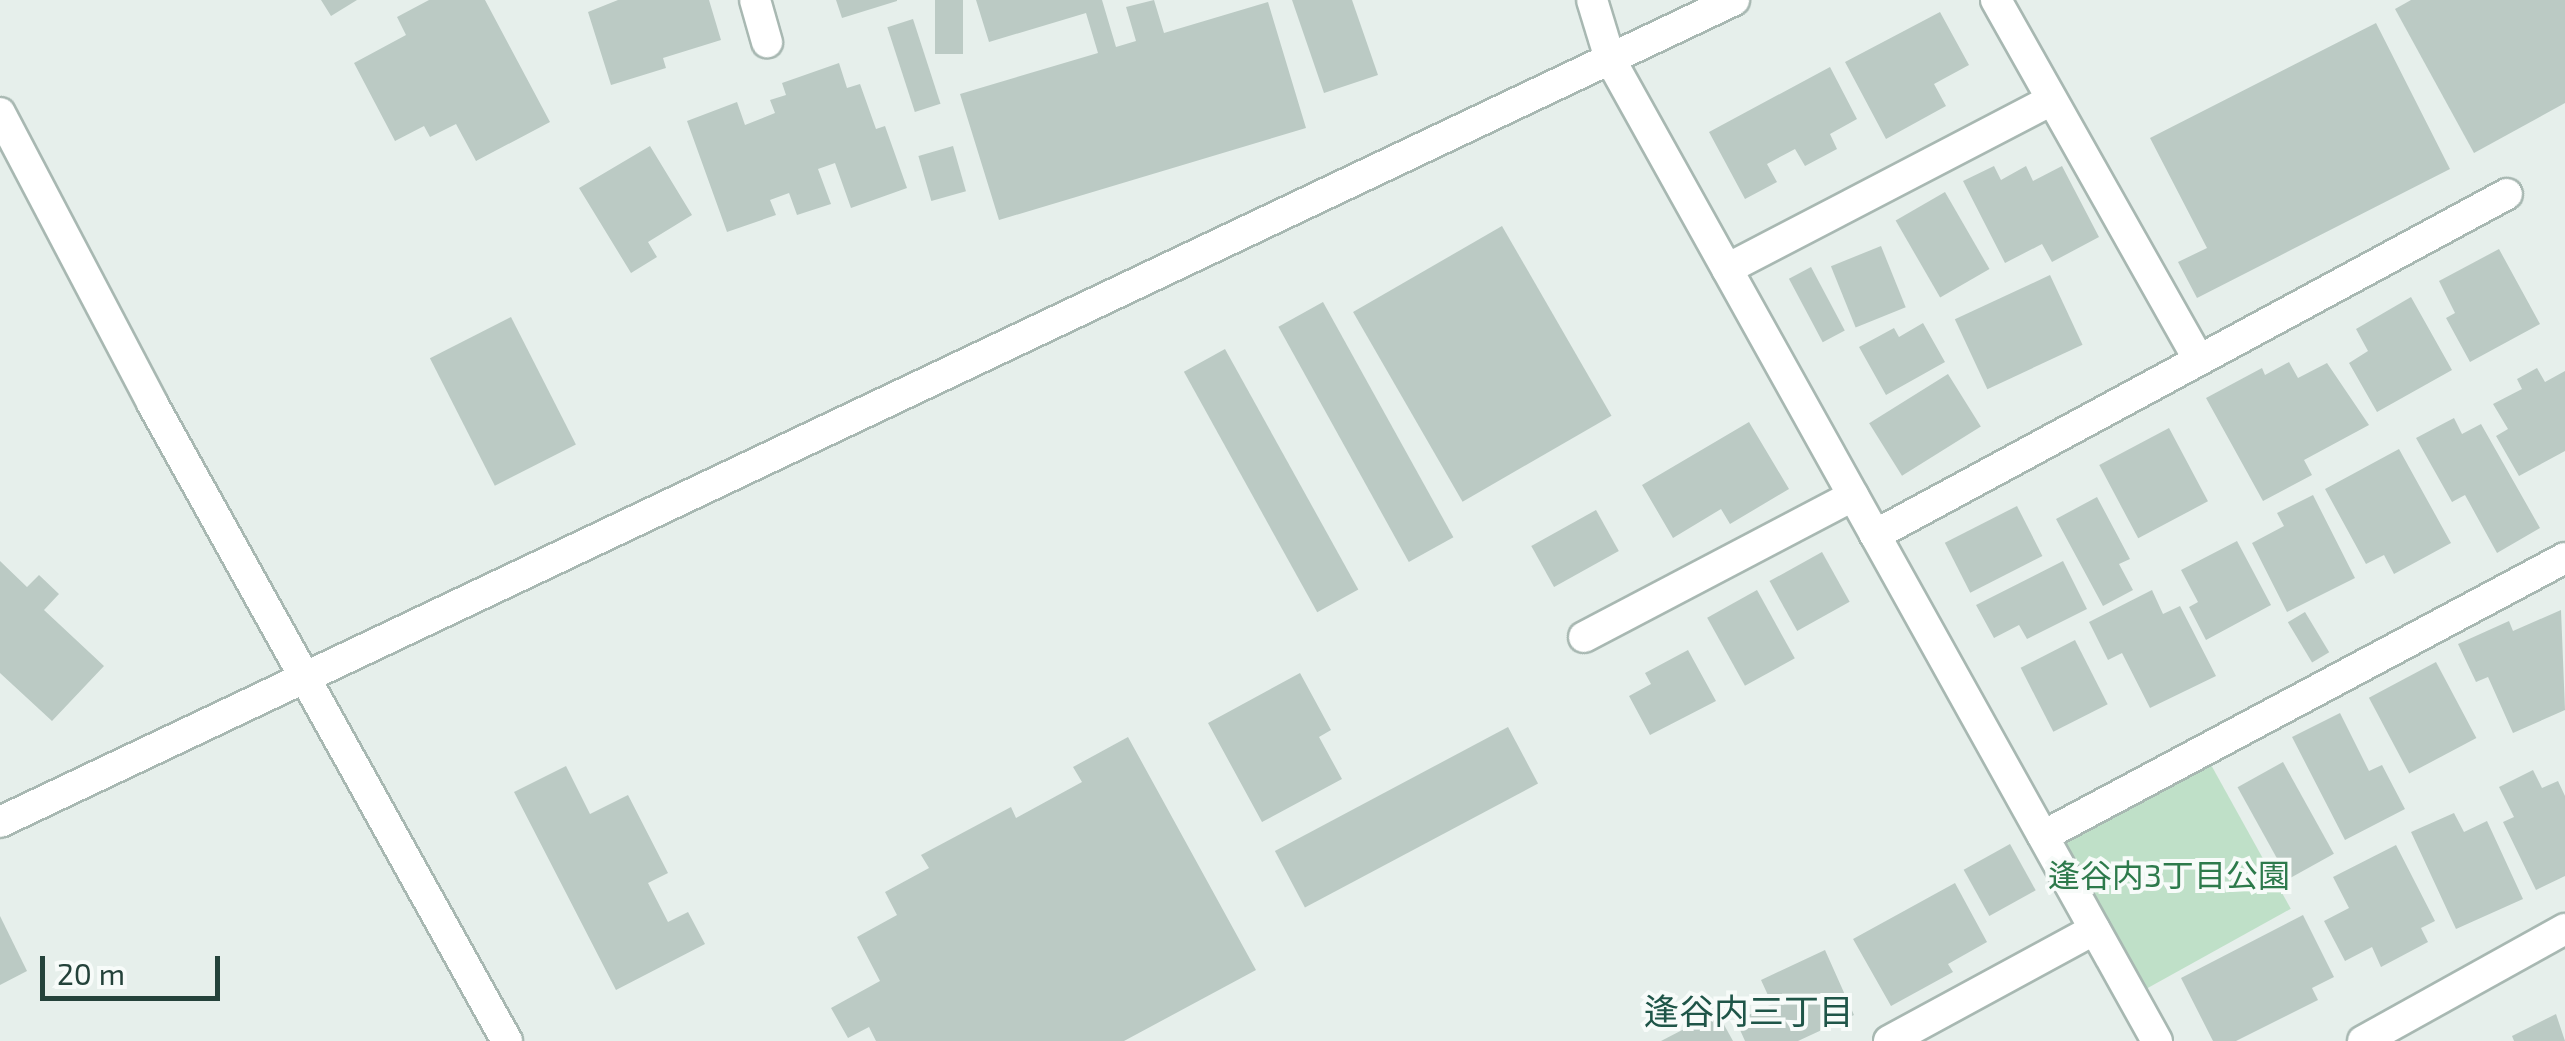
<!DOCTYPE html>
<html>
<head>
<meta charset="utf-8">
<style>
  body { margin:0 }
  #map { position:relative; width:2565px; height:1041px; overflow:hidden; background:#e6efeb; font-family:"Exo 2","Noto Sans JP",sans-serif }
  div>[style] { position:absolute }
  .green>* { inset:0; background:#bfe0c8; transform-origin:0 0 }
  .building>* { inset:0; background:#bbcac4; transform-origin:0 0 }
  .roads { filter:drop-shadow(2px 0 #a8b8b2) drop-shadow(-2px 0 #a8b8b2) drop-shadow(0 2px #a8b8b2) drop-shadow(0 -2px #a8b8b2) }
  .street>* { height:30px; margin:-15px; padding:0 15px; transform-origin:15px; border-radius:15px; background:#fff }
  .secondary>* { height:30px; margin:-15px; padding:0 15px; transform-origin:15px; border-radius:15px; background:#fff }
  span { translate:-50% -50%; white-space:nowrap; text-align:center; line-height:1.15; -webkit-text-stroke:8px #f7fbf9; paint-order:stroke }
  .park-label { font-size:32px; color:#2d7a4b }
  .neighbourhood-label { font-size:35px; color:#1f5548 }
  .scale { position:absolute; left:40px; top:956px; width:180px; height:45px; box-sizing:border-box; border:5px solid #24423a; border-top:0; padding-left:12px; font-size:30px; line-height:35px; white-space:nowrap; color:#24423a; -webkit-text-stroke:8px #f7fbf9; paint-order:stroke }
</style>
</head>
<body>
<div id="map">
  <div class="green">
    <div style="left:2205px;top:754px;width:177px;height:178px;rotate:61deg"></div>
  </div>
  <div class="building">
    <div style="clip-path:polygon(321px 0,357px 0,331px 16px)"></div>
    <div style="clip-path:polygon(429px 0,485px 0,550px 122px,476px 161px,456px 124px,430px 137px,424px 126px,395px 141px,354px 63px,406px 35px,397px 17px)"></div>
    <div style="clip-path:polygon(618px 0,709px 0,721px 40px,663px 58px,666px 68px,611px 85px,588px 12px)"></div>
    <div style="clip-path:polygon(836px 0,897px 0,897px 1px,842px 18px)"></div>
    <div style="left:935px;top:0;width:28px;height:54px"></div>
    <div style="clip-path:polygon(976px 0,1102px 0,1116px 47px,1136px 41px,1126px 7px,1154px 0,1164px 33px,1268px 2px,1306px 128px,999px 220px,960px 94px,1098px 53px,1086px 13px,989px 42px)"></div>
    <div style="clip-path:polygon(1292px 0,1352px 0,1378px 75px,1324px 93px)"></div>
    <div style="clip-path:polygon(2411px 0,2565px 0,2565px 103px,2474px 153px,2395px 9px)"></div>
    <div style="clip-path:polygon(1940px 12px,1969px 65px,1934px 84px,1946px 106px,1886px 139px,1845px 62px)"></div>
    <div style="left:913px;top:19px;width:89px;height:27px;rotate:72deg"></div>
    <div style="clip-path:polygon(2376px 23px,2450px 169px,2197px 298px,2178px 262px,2207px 248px,2150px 138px)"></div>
    <div style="clip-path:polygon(839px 63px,847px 88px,860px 84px,876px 129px,885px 126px,907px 188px,851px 208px,835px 163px,818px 169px,831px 204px,797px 215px,789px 193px,770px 200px,776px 215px,727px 232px,687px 121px,737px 102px,745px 125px,775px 113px,770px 100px,786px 95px,782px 83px)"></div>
    <div style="clip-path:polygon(1830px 67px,1857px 119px,1830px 134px,1837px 149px,1805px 166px,1795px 149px,1767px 164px,1777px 182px,1745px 199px,1709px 132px)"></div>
    <div style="clip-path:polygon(650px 146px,692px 215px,648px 242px,657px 257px,631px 273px,579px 188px)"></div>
    <div style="left:953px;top:146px;width:47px;height:36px;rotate:74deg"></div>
    <div style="clip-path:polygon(1994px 166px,2001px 180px,2026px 166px,2033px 181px,2062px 166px,2099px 237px,2052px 262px,2042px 244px,2005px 263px,1963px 181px)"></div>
    <div style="left:1945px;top:192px;width:89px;height:57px;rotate:60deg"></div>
    <div style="left:1502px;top:226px;width:219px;height:172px;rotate:60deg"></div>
    <div style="left:1881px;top:246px;width:66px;height:54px;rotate:68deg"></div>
    <div style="clip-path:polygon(2499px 249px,2540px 324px,2470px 362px,2446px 318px,2455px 313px,2439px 281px)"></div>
    <div style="left:1811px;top:267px;width:72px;height:25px;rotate:62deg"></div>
    <div style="left:2050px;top:275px;width:77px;height:105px;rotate:65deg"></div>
    <div style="clip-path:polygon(2411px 297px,2452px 370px,2377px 412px,2349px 363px,2368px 351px,2356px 329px)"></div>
    <div style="left:1323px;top:302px;width:269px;height:51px;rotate:61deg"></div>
    <div style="left:511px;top:317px;width:143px;height:91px;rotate:63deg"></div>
    <div style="clip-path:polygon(1923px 323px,1945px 362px,1886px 395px,1859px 347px,1894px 328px,1899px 337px)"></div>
    <div style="left:1225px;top:349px;width:275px;height:47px;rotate:61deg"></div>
    <div style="clip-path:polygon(2289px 362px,2298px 378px,2327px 363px,2369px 425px,2304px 460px,2312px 475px,2263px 501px,2206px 398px,2262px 368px,2265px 375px)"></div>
    <div style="clip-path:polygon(2537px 368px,2545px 382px,2565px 371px,2565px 451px,2519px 476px,2496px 436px,2508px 429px,2493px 404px,2522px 389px,2517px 379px)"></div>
    <div style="left:1948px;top:374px;width:62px;height:93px;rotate:58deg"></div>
    <div style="clip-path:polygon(2454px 418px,2462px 434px,2481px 424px,2540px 528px,2497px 553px,2465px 495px,2452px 502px,2416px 438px)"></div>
    <div style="clip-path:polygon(1749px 422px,1789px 489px,1730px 524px,1721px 509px,1673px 538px,1642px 485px)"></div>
    <div style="left:2169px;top:428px;width:83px;height:79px;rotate:62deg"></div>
    <div style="clip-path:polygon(2399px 449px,2451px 543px,2394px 574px,2384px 555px,2366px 564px,2325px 489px)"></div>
    <div style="clip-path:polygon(2313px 495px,2355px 578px,2287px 612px,2252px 543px,2284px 526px,2277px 513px)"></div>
    <div style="clip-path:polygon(2097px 497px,2130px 559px,2119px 564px,2133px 590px,2103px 606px,2056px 519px)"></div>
    <div style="left:2017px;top:506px;width:56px;height:81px;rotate:63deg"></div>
    <div style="left:1596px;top:510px;width:47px;height:74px;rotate:61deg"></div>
    <div style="clip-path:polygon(2237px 541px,2271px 605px,2206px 640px,2189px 607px,2198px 602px,2181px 570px)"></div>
    <div style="left:1822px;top:552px;width:57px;height:60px;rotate:61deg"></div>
    <div style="clip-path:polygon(0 561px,27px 587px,39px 575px,59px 594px,44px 610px,104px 666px,52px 721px,0 673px)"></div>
    <div style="clip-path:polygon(2063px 561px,2087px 609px,2027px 639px,2019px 625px,1994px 638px,1976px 605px)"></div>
    <div style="left:1757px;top:590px;width:78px;height:57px;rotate:61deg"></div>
    <div style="clip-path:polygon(2152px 590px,2163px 614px,2180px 606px,2216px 676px,2150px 708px,2122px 653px,2108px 660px,2089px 622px)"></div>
    <div style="clip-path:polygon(2561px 610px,2565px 710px,2513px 733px,2488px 677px,2476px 682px,2458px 644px,2509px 621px,2513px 631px)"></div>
    <div style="left:2305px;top:612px;width:47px;height:20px;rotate:59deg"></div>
    <div style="left:2075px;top:640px;width:72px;height:61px;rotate:63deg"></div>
    <div style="clip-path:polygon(1688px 650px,1716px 701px,1650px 735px,1629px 696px,1651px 684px,1645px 673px)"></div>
    <div style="left:2436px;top:662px;width:86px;height:76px;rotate:62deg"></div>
    <div style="clip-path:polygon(1300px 673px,1331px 730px,1319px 737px,1342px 779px,1262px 822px,1208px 723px)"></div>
    <div style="clip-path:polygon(2340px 713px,2369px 771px,2382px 765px,2405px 809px,2345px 840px,2292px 737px)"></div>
    <div style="left:1508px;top:727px;width:64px;height:264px;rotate:62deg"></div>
    <div style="clip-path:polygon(1128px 737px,1256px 970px,1124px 1041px,876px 1041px,869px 1027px,848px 1038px,831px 1008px,880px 981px,857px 937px,897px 915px,885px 892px,929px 868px,921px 855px,1011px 807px,1016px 818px,1082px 782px,1073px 767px)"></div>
    <div style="left:2283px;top:762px;width:105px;height:52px;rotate:61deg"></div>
    <div style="clip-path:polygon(566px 766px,590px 814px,628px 795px,668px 873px,648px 883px,668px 922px,688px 912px,705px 944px,616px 990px,514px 792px)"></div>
    <div style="clip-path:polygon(2533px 770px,2542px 788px,2558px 781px,2565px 796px,2565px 876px,2536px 890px,2503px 822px,2514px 817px,2499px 787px)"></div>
    <div style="clip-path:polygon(2454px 813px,2464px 832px,2487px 821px,2523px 899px,2456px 929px,2411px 832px)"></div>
    <div style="left:2010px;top:844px;width:53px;height:53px;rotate:61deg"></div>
    <div style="clip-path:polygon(2396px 845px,2435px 921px,2421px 928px,2428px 942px,2381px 967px,2372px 947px,2345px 961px,2324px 921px,2349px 908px,2333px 877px)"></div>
    <div style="clip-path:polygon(1955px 883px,1987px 942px,1948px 964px,1953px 972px,1891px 1006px,1853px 939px)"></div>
    <div style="clip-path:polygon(2303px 915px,2334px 977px,2312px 988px,2318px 1000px,2236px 1041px,2213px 1041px,2181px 978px)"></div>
    <div style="clip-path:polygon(0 916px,27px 971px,0 985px)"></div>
    <div style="clip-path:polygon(1825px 950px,1854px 1015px,1798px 1041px,1745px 1041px,1736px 1021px,1772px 1004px,1761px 980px)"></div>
    <div style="clip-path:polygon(1717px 1012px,1733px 1041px,1661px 1041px)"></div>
    <div style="clip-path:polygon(2556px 1014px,2565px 1041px,2514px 1041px,2512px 1036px)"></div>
  </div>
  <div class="roads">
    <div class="street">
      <div style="left:755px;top:0;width:44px;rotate:74.1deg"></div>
      <div style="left:1592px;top:0;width:62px;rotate:73deg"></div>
      <div style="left:1610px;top:59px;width:1124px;rotate:60.88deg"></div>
      <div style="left:1996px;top:0;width:410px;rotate:60.6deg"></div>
      <div style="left:1727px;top:269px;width:364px;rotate:-27.5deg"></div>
      <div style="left:1875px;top:535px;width:718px;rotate:-28.35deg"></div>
      <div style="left:1584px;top:637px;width:304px;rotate:-27.7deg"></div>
      <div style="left:2043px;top:836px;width:591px;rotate:-28.04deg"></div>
      <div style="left:1889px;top:1041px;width:234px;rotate:-28.5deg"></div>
      <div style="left:2363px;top:1041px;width:231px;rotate:-29deg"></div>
    </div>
    <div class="secondary">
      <div style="left:0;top:113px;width:327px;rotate:62.3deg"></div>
      <div style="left:152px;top:403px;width:730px;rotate:60.91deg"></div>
      <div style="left:0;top:822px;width:1919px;rotate:-25.36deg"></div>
    </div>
  </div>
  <div class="park-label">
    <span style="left:2169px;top:874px">逢谷内3丁目公園</span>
  </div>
  <div class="neighbourhood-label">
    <span style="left:1749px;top:1010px">逢谷内三丁目</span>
  </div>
  <div class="scale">20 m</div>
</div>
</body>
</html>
